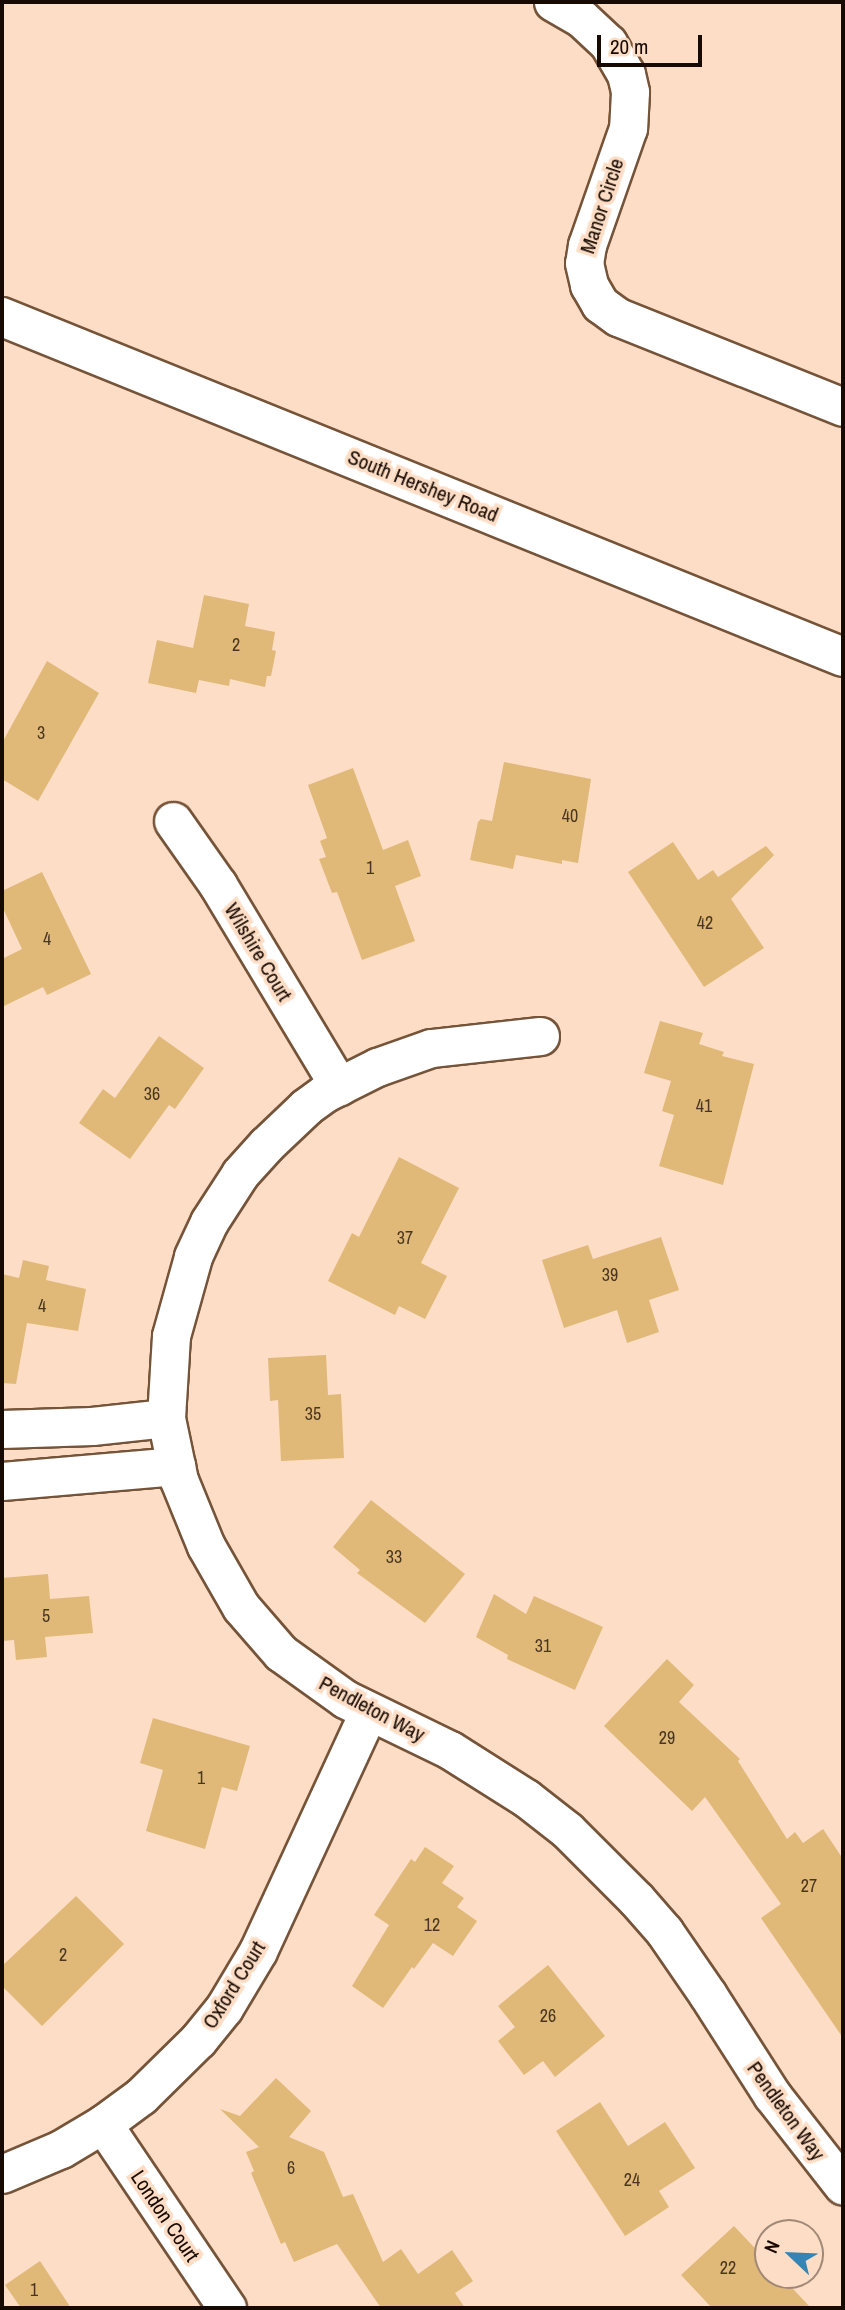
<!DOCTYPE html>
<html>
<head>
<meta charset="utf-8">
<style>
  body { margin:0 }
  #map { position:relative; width:845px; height:2310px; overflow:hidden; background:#fdddc5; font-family:"Archivo Narrow",sans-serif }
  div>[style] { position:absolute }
  .building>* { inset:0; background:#e0b979 }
  .roads { filter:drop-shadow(2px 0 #755439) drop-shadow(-2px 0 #755439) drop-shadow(0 2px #755439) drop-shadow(0 -2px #755439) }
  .street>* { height:37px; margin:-18.5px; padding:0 18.5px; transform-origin:18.5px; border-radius:18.5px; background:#fff }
  .secondary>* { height:38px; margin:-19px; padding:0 19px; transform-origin:19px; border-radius:19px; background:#fff }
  span { translate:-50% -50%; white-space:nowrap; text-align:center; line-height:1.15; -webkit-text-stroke:7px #fdddc5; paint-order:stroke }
  .number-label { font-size:18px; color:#493620 }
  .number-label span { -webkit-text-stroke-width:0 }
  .street-label { font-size:21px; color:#170a02 }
  .frame { position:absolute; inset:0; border:4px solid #170a02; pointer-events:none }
  .north { position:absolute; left:754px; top:2219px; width:70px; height:70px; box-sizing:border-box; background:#fdddc5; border:2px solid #a18977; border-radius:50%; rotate:293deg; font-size:19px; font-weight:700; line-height:28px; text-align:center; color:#170a02 }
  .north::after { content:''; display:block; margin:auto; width:24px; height:32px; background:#3485b6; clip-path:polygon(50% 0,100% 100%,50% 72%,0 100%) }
  .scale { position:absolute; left:597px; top:35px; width:105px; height:32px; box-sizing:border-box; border:4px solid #170a02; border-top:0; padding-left:9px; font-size:21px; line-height:24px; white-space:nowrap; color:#170a02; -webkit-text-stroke:5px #fdddc5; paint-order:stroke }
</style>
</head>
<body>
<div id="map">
  <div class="building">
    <div style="clip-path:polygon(204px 595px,249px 604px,245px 626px,275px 632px,272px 650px,276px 651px,271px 676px,267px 676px,265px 687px,230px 679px,229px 686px,199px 680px,196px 693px,148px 683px,157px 640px,193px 648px)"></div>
    <div style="clip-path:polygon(47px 661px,99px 693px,38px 801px,2px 779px,2px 743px)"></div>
    <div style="clip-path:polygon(504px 762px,591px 779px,578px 863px,562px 860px,562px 864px,516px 855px,513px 869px,470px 860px,478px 822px,481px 819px,492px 821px)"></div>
    <div style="clip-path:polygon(353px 768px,383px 850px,408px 840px,421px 876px,395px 886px,415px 941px,362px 960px,337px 892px,332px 893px,319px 859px,326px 857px,320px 841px,327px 838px,308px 785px)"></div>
    <div style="clip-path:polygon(673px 842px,698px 880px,713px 870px,718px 877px,766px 846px,774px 855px,731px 899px,764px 948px,704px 987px,628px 872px)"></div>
    <div style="clip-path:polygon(42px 872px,91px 974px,47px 995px,43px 987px,2px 1007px,2px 959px,22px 949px,2px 906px,2px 891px)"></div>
    <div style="clip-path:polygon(660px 1021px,703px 1033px,699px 1044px,724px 1052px,722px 1056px,754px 1064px,723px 1185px,659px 1166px,674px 1115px,662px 1111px,671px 1081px,644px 1073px)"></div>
    <div style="clip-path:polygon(159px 1036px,204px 1068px,175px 1109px,169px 1105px,130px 1159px,79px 1123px,103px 1089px,115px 1098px)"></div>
    <div style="clip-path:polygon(399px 1157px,459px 1188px,421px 1263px,447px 1276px,425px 1319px,399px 1306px,395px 1315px,328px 1281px,352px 1233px,359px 1237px)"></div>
    <div style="clip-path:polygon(661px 1237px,679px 1290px,649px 1300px,659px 1332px,627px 1343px,617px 1310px,564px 1328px,542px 1260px,588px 1245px,593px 1259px)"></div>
    <div style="clip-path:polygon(23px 1260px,49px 1266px,46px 1280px,86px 1289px,78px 1331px,27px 1323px,16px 1384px,2px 1383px,2px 1274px,19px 1278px)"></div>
    <div style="clip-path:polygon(326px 1355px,328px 1395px,341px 1394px,344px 1458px,281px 1461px,278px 1400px,270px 1401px,268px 1358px)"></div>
    <div style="clip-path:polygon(371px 1500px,465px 1574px,425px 1623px,357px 1573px,360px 1570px,333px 1547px)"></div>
    <div style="clip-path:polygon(48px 1574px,50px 1599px,89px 1596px,93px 1633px,45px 1637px,47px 1657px,16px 1660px,14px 1640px,2px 1641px,2px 1578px)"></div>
    <div style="clip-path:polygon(494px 1594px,526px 1614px,534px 1596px,603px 1627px,575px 1690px,507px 1659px,508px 1655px,476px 1637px)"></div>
    <div style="clip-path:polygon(667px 1659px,694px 1685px,679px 1702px,740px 1759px,738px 1761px,787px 1839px,795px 1832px,803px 1843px,823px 1829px,843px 1859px,843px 2038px,761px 1918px,781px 1904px,705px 1797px,692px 1811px,604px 1726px)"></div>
    <div style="clip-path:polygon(153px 1718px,250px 1746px,237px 1791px,222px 1787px,205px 1849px,146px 1831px,163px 1770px,140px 1763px)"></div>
    <div style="clip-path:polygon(425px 1847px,454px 1866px,442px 1883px,464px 1898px,457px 1907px,477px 1921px,453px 1956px,433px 1943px,414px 1969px,412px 1967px,383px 2008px,352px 1986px,389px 1925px,374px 1915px,411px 1859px,415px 1862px)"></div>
    <div style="clip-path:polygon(76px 1896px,124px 1944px,42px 2026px,2px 1986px,2px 1966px)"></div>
    <div style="clip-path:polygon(548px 1965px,605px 2036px,555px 2077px,543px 2061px,524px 2075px,498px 2041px,515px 2027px,498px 2006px)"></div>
    <div style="clip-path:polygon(276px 2078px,311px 2111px,289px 2137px,324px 2152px,343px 2197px,353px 2194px,383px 2262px,401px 2249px,418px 2274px,452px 2250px,473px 2281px,455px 2293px,465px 2308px,381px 2308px,337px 2244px,294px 2262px,285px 2242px,281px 2244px,251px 2173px,254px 2171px,246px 2152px,259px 2147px,220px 2109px,240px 2116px)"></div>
    <div style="clip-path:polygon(600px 2102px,628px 2146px,665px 2122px,695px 2168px,659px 2191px,669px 2207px,625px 2236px,556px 2131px)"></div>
    <div style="clip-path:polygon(734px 2226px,768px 2262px,768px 2275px,780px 2275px,811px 2308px,712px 2308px,681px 2275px)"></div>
    <div style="clip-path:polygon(40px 2261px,71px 2308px,21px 2308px,5px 2285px)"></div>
  </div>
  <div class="roads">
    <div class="street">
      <div style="left:553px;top:2px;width:32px;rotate:30deg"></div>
      <div style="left:581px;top:18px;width:37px;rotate:43deg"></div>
      <div style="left:608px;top:43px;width:36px;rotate:60deg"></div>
      <div style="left:626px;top:74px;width:18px;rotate:77deg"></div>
      <div style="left:630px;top:92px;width:36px;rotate:93deg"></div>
      <div style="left:628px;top:128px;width:124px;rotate:109.3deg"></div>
      <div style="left:587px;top:245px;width:18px;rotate:99deg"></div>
      <div style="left:584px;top:263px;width:23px;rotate:77deg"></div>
      <div style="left:589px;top:285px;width:22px;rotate:60deg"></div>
      <div style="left:600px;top:304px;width:22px;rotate:36deg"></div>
      <div style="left:618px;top:317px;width:242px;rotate:21.8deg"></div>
      <div style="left:173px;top:821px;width:78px;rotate:54.9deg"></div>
      <div style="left:218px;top:885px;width:235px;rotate:59deg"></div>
      <div style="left:540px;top:1036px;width:110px;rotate:173.7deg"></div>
      <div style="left:431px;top:1048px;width:57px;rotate:160.6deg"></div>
      <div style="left:377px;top:1067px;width:58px;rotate:153.4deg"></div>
      <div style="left:325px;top:1093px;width:24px;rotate:144deg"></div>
      <div style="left:306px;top:1107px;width:55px;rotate:136.5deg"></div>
      <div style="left:266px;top:1145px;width:39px;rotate:132deg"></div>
      <div style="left:240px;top:1174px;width:57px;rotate:122.9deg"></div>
      <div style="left:209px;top:1222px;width:38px;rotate:115deg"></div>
      <div style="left:193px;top:1257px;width:82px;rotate:105.6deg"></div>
      <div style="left:171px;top:1336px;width:82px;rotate:93.5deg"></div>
      <div style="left:166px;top:1418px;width:63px;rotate:78.2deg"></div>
      <div style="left:179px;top:1480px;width:71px;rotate:67.8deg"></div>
      <div style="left:206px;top:1546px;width:70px;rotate:60.2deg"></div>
      <div style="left:241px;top:1607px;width:61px;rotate:49deg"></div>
      <div style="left:281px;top:1653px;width:79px;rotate:35.7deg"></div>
      <div style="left:345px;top:1699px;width:117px;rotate:25.9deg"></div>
      <div style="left:450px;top:1750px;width:90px;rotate:32.3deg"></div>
      <div style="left:526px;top:1798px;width:52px;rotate:38deg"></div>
      <div style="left:567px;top:1830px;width:98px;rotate:45deg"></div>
      <div style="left:636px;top:1899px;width:43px;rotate:48.8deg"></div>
      <div style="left:664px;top:1931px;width:78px;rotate:55.5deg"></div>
      <div style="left:708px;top:1995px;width:119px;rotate:57.4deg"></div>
      <div style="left:772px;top:2095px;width:115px;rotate:52deg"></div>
      <div style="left:2px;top:1429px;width:90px;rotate:-1.9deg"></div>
      <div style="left:92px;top:1426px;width:74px;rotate:-6.2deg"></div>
      <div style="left:2px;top:1481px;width:175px;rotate:-4.9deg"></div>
      <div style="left:103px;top:2124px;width:222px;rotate:56deg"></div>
      <div style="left:2px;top:2174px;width:64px;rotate:-23deg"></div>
      <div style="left:61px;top:2149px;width:49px;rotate:-30.8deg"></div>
      <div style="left:103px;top:2124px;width:47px;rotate:-36.4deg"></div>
      <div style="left:141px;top:2096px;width:80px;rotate:-44.5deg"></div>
      <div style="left:198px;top:2040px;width:41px;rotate:-50.9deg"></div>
      <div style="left:224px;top:2008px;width:66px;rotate:-59.2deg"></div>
      <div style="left:258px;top:1951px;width:264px;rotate:-65.2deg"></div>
    </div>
    <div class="secondary">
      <div style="left:2px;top:317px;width:907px;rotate:22.01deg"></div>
    </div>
  </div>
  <div class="number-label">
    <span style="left:236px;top:645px">2</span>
    <span style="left:41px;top:733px">3</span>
    <span style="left:570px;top:816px">40</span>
    <span style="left:370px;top:868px">1</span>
    <span style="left:705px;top:923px">42</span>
    <span style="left:47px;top:939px">4</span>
    <span style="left:152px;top:1094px">36</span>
    <span style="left:704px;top:1106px">41</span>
    <span style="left:405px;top:1238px">37</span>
    <span style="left:610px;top:1275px">39</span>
    <span style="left:42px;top:1306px">4</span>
    <span style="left:313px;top:1414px">35</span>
    <span style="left:394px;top:1557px">33</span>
    <span style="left:46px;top:1616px">5</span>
    <span style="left:543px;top:1646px">31</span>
    <span style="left:667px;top:1738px">29</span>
    <span style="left:201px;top:1778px">1</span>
    <span style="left:809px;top:1886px">27</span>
    <span style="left:432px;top:1925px">12</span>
    <span style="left:63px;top:1955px">2</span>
    <span style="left:548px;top:2016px">26</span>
    <span style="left:291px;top:2168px">6</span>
    <span style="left:632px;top:2180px">24</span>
    <span style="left:728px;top:2268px">22</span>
    <span style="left:34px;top:2290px">1</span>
  </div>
  <div class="street-label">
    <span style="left:602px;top:206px;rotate:-72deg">Manor Circle</span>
    <span style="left:423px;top:486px;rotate:22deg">South Hershey Road</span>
    <span style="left:258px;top:952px;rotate:59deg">Wilshire Court</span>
    <span style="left:372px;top:1709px;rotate:28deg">Pendleton Way</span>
    <span style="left:234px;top:1985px;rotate:-58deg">Oxford Court</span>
    <span style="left:786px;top:2111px;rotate:54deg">Pendleton Way</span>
    <span style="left:165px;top:2216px;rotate:56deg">London Court</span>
  </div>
  <div class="frame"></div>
  <div class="north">N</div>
  <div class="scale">20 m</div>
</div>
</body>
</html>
